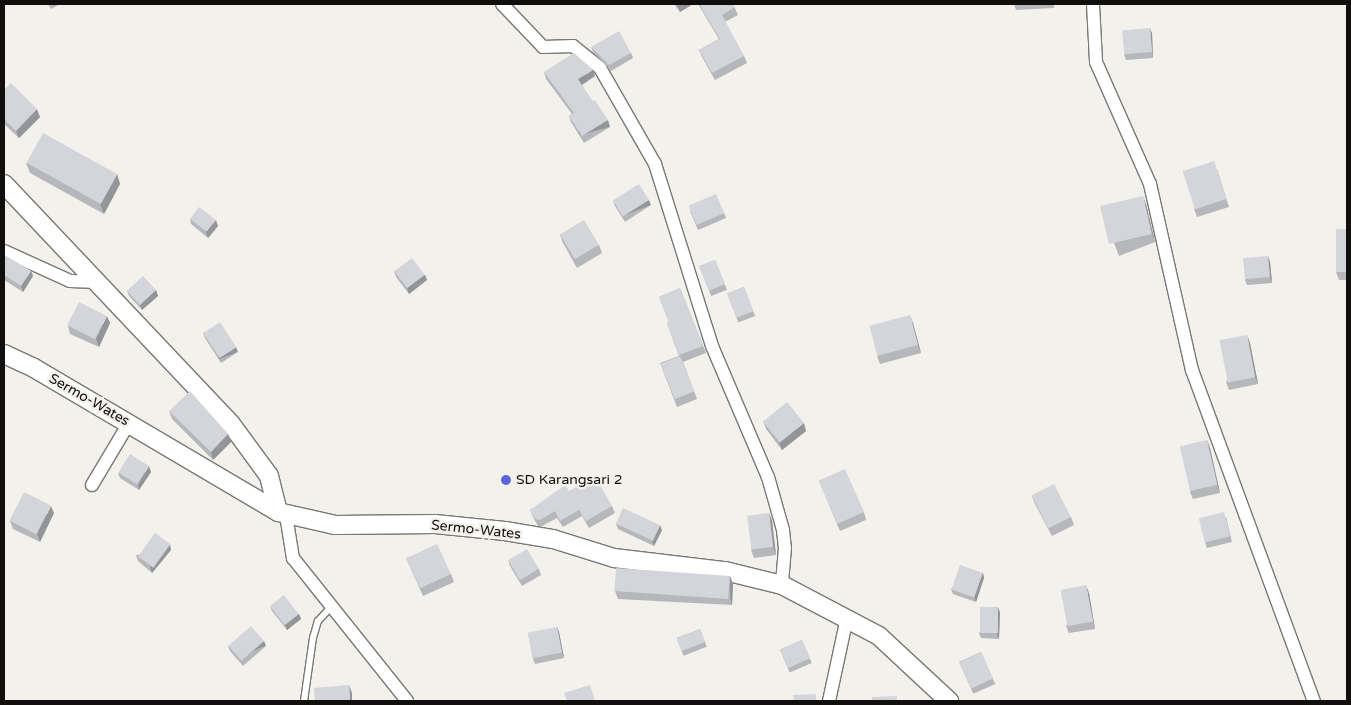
<!DOCTYPE html>
<html>
<head>
<meta charset="utf-8">
<style>
  body { margin:0 }
  #map { position:relative; width:1351px; height:705px; overflow:hidden; background:#f3f1ec; font-family:"Varela Round",sans-serif }
  div>[style] { position:absolute }
  .roads { filter:drop-shadow(1px 0 #7a7874) drop-shadow(-1px 0 #7a7874) drop-shadow(0 1px #7a7874) drop-shadow(0 -1px #7a7874) }
  .lane>* { height:6px; margin:-3px; padding:0 3px; transform-origin:3px; border-radius:3px; background:#fff }
  .street>* { height:12px; margin:-6px; padding:0 6px; transform-origin:6px; border-radius:6px; background:#fff }
  .secondary>* { height:18px; margin:-9px; padding:0 9px; transform-origin:9px; border-radius:9px; background:#fff }
  .wall>* { inset:0; background:#b6b7bb; transform-origin:0 0 }
  .shaded-wall>* { inset:0; background:#949599; transform-origin:0 0 }
  .building>* { inset:0; background:#d4d5da; transform-origin:0 0 }
  .dots>* { width:14px; height:14px; translate:-50% -50%; box-sizing:border-box; border:2px solid #f3f1ec; border-radius:50% }
  span { translate:-50% -50%; white-space:nowrap; text-align:center; line-height:1.15; -webkit-text-stroke:5px #f3f1ec; paint-order:stroke }
  .street-label { font-size:14px; color:#100f0e }
  .poi-label { font-size:14px; color:#100f0e }
  .left { translate:0 -50%; text-align:left }
  .frame { position:absolute; inset:0; border:5px solid #100f0e; pointer-events:none }
</style>
</head>
<body>
<div id="map">
  <div class="roads">
    <div class="lane">
      <div style="left:304px;top:701px;width:64px;rotate:-81.9deg"></div>
      <div style="left:313px;top:638px;width:18px;rotate:-74deg"></div>
      <div style="left:318px;top:621px;width:21px;rotate:-47deg"></div>
    </div>
    <div class="street">
      <div style="left:502px;top:4px;width:59px;rotate:46.4deg"></div>
      <div style="left:543px;top:47px;width:30px;rotate:-2deg"></div>
      <div style="left:573px;top:46px;width:35px;rotate:39deg"></div>
      <div style="left:600px;top:68px;width:111px;rotate:60.2deg"></div>
      <div style="left:655px;top:164px;width:191px;rotate:72.6deg"></div>
      <div style="left:712px;top:346px;width:142px;rotate:66.9deg"></div>
      <div style="left:768px;top:477px;width:55px;rotate:74.2deg"></div>
      <div style="left:783px;top:530px;width:18px;rotate:84deg"></div>
      <div style="left:785px;top:548px;width:37px;rotate:95deg"></div>
      <div style="left:1093px;top:4px;width:58px;rotate:87deg"></div>
      <div style="left:1096px;top:62px;width:133px;rotate:66.1deg"></div>
      <div style="left:1150px;top:184px;width:191px;rotate:77.3deg"></div>
      <div style="left:1192px;top:370px;width:353px;rotate:69.8deg"></div>
      <div style="left:4px;top:251px;width:72px;rotate:24.4deg"></div>
      <div style="left:70px;top:281px;width:28px;rotate:2deg"></div>
      <div style="left:92px;top:485px;width:72px;rotate:-59.2deg"></div>
      <div style="left:286px;top:515px;width:44px;rotate:80.8deg"></div>
      <div style="left:293px;top:558px;width:183px;rotate:51.4deg"></div>
      <div style="left:829px;top:701px;width:85px;rotate:-77.8deg"></div>
    </div>
    <div class="secondary">
      <div style="left:4px;top:184px;width:330px;rotate:46.6deg"></div>
      <div style="left:231px;top:424px;width:64px;rotate:53.8deg"></div>
      <div style="left:269px;top:476px;width:37px;rotate:76deg"></div>
      <div style="left:4px;top:354px;width:33px;rotate:25deg"></div>
      <div style="left:34px;top:368px;width:283px;rotate:30.5deg"></div>
      <div style="left:278px;top:512px;width:58px;rotate:12.8deg"></div>
      <div style="left:335px;top:525px;width:100px;rotate:-0.6deg"></div>
      <div style="left:435px;top:524px;width:70px;rotate:5.7deg"></div>
      <div style="left:505px;top:531px;width:49px;rotate:9.5deg"></div>
      <div style="left:553px;top:539px;width:64px;rotate:17.3deg"></div>
      <div style="left:614px;top:558px;width:112px;rotate:6.7deg"></div>
      <div style="left:725px;top:571px;width:59px;rotate:13.8deg"></div>
      <div style="left:782px;top:585px;width:110px;rotate:27.7deg"></div>
      <div style="left:879px;top:636px;width:96px;rotate:42.9deg"></div>
    </div>
  </div>
  <div class="wall">
    <div style="clip-path:polygon(48px 4px,60px 4px,51px 9px)"></div>
    <div style="clip-path:polygon(674px 4px,693px 4px,680px 12px)"></div>
    <div style="clip-path:polygon(698px 4px,733px 4px,738px 15px,725px 22px,744px 56px,747px 63px,715px 80px,702px 57px,699px 50px,719px 39px)"></div>
    <div style="clip-path:polygon(1014px 4px,1054px 4px,1054px 8px,1016px 10px)"></div>
    <div style="clip-path:polygon(1152px 33px,1153px 58px,1126px 60px,1124px 54px)"></div>
    <div style="clip-path:polygon(591px 47px,631px 53px,633px 58px,611px 71px,593px 52px)"></div>
    <div style="clip-path:polygon(544px 72px,595px 76px,582px 85px,592px 101px,608px 120px,610px 127px,584px 143px,571px 122px,569px 116px,572px 114px,546px 79px)"></div>
    <div style="clip-path:polygon(4px 90px,40px 117px,19px 138px,4px 124px)"></div>
    <div style="clip-path:polygon(26px 163px,117px 174px,120px 184px,104px 214px,30px 173px)"></div>
    <div style="clip-path:polygon(1217px 169px,1229px 207px,1197px 217px,1194px 209px)"></div>
    <div style="clip-path:polygon(613px 201px,651px 205px,625px 222px,615px 206px)"></div>
    <div style="clip-path:polygon(1146px 204px,1155px 242px,1119px 256px,1102px 212px)"></div>
    <div style="clip-path:polygon(690px 211px,724px 213px,726px 218px,698px 230px)"></div>
    <div style="clip-path:polygon(190px 219px,218px 226px,208px 238px,191px 224px)"></div>
    <div style="clip-path:polygon(1347px 229px,1347px 280px,1339px 280px,1336px 272px)"></div>
    <div style="clip-path:polygon(560px 235px,599px 245px,602px 253px,577px 268px,563px 243px)"></div>
    <div style="clip-path:polygon(4px 255px,31px 271px,33px 276px,23px 292px,4px 280px)"></div>
    <div style="clip-path:polygon(1268px 256px,1270px 262px,1272px 283px,1247px 285px,1245px 280px)"></div>
    <div style="left:715px;top:260px;width:32px;height:17px;rotate:68deg"></div>
    <div style="clip-path:polygon(394px 271px,425px 275px,427px 280px,409px 294px,396px 277px)"></div>
    <div style="left:744px;top:287px;width:31px;height:18px;rotate:69deg"></div>
    <div style="clip-path:polygon(680px 288px,706px 353px,683px 362px,697px 399px,677px 407px,660px 363px,679px 356px,667px 323px,669px 322px,659px 297px)"></div>
    <div style="clip-path:polygon(156px 290px,158px 296px,142px 310px,129px 296px,127px 291px)"></div>
    <div style="clip-path:polygon(110px 323px,99px 347px,70px 334px,68px 326px)"></div>
    <div style="clip-path:polygon(913px 323px,921px 353px,880px 364px,877px 356px)"></div>
    <div style="clip-path:polygon(203px 333px,238px 352px,221px 363px,205px 338px)"></div>
    <div style="clip-path:polygon(1250px 343px,1258px 384px,1229px 390px,1226px 382px)"></div>
    <div style="clip-path:polygon(169px 411px,228px 434px,231px 442px,213px 460px,172px 419px)"></div>
    <div style="clip-path:polygon(763px 421px,806px 431px,782px 450px,766px 429px)"></div>
    <div style="clip-path:polygon(1207px 440px,1210px 448px,1220px 493px,1193px 499px,1190px 492px)"></div>
    <div style="clip-path:polygon(151px 472px,139px 490px,120px 478px,118px 473px)"></div>
    <div style="clip-path:polygon(819px 481px,864px 512px,866px 520px,840px 531px)"></div>
    <div style="clip-path:polygon(569px 491px,612px 506px,615px 513px,589px 528px,582px 516px,563px 527px,557px 518px,542px 526px,538px 526px,533px 517px,530px 510px)"></div>
    <div style="clip-path:polygon(1032px 496px,1071px 517px,1074px 525px,1052px 536px,1035px 504px)"></div>
    <div style="clip-path:polygon(54px 513px,40px 542px,13px 529px,10px 521px)"></div>
    <div style="clip-path:polygon(769px 513px,772px 521px,776px 555px,754px 558px,751px 550px)"></div>
    <div style="clip-path:polygon(1226px 517px,1232px 542px,1207px 548px,1205px 542px)"></div>
    <div style="clip-path:polygon(616px 524px,662px 530px,654px 546px,618px 529px)"></div>
    <div style="clip-path:polygon(171px 550px,152px 573px,138px 561px,136px 555px)"></div>
    <div style="clip-path:polygon(406px 558px,451px 574px,454px 582px,423px 596px)"></div>
    <div style="clip-path:polygon(508px 560px,539px 569px,541px 575px,522px 586px,510px 566px)"></div>
    <div style="clip-path:polygon(983px 573px,984px 578px,976px 602px,953px 594px,951px 589px)"></div>
    <div style="clip-path:polygon(730px 576px,733px 584px,732px 605px,618px 599px,615px 591px)"></div>
    <div style="clip-path:polygon(1089px 593px,1095px 629px,1069px 633px,1066px 626px)"></div>
    <div style="clip-path:polygon(270px 606px,299px 614px,301px 619px,287px 630px,272px 611px)"></div>
    <div style="clip-path:polygon(998px 607px,1000px 613px,999px 639px,981px 638px,979px 633px)"></div>
    <div style="clip-path:polygon(557px 627px,559px 632px,564px 658px,535px 664px,533px 659px)"></div>
    <div style="left:700px;top:629px;width:19px;height:25px;rotate:69deg"></div>
    <div style="left:802px;top:640px;width:25px;height:24px;rotate:67deg"></div>
    <div style="clip-path:polygon(264px 641px,266px 646px,243px 666px,230px 651px,228px 646px)"></div>
    <div style="left:981px;top:652px;width:35px;height:24px;rotate:66deg"></div>
  </div>
  <div class="shaded-wall">
    <div style="clip-path:polygon(679px 4px,693px 4px,680px 12px,677px 5px)"></div>
    <div style="clip-path:polygon(1150px 28px,1152px 33px,1153px 58px,1152px 52px)"></div>
    <div style="clip-path:polygon(593px 70px,595px 76px,580px 86px,578px 79px)"></div>
    <div style="clip-path:polygon(37px 109px,40px 117px,19px 138px,16px 131px)"></div>
    <div style="left:608px;top:120px;width:7px;height:31px;rotate:74deg"></div>
    <div style="clip-path:polygon(117px 174px,120px 184px,104px 214px,100px 204px)"></div>
    <div style="clip-path:polygon(1143px 196px,1146px 204px,1155px 242px,1152px 234px)"></div>
    <div style="left:649px;top:200px;width:5px;height:31px;rotate:68deg"></div>
    <div style="clip-path:polygon(216px 220px,218px 226px,208px 238px,206px 232px)"></div>
    <div style="clip-path:polygon(1268px 256px,1270px 262px,1272px 283px,1270px 277px)"></div>
    <div style="clip-path:polygon(31px 271px,33px 276px,23px 292px,21px 286px)"></div>
    <div style="clip-path:polygon(425px 275px,427px 280px,409px 294px,407px 288px)"></div>
    <div style="clip-path:polygon(156px 290px,158px 296px,142px 310px,140px 305px)"></div>
    <div style="clip-path:polygon(910px 315px,913px 323px,921px 353px,918px 345px)"></div>
    <div style="clip-path:polygon(107px 316px,110px 323px,99px 347px,96px 339px)"></div>
    <div style="clip-path:polygon(1247px 335px,1250px 343px,1258px 384px,1255px 377px)"></div>
    <div style="left:236px;top:347px;width:5px;height:20px;rotate:68deg"></div>
    <div style="clip-path:polygon(804px 423px,806px 431px,782px 450px,779px 442px)"></div>
    <div style="clip-path:polygon(228px 434px,231px 442px,213px 460px,211px 452px)"></div>
    <div style="clip-path:polygon(1207px 440px,1210px 448px,1220px 493px,1217px 485px)"></div>
    <div style="clip-path:polygon(149px 466px,151px 472px,139px 490px,138px 485px)"></div>
    <div style="clip-path:polygon(51px 506px,54px 513px,40px 542px,37px 534px)"></div>
    <div style="clip-path:polygon(769px 513px,772px 521px,776px 555px,773px 547px)"></div>
    <div style="clip-path:polygon(660px 525px,662px 530px,654px 546px,652px 541px)"></div>
    <div style="clip-path:polygon(170px 544px,171px 550px,152px 573px,150px 567px)"></div>
    <div style="clip-path:polygon(983px 573px,984px 578px,976px 602px,974px 597px)"></div>
    <div style="clip-path:polygon(730px 576px,733px 584px,732px 605px,730px 597px)"></div>
    <div style="clip-path:polygon(1086px 585px,1089px 593px,1095px 629px,1093px 621px)"></div>
    <div style="clip-path:polygon(998px 607px,1000px 613px,999px 639px,997px 634px)"></div>
    <div style="clip-path:polygon(299px 614px,301px 619px,287px 630px,285px 625px)"></div>
    <div style="clip-path:polygon(557px 627px,559px 632px,564px 658px,562px 653px)"></div>
    <div style="left:264px;top:641px;width:5px;height:30px;rotate:68deg"></div>
    <div style="clip-path:polygon(349px 685px,352px 693px,352px 701px,350px 701px)"></div>
  </div>
  <div class="building">
    <div style="clip-path:polygon(699px 4px,733px 4px,735px 7px,722px 15px,744px 56px,712px 73px,699px 50px,720px 39px)"></div>
    <div style="left:1150px;top:28px;width:24px;height:28px;rotate:85deg"></div>
    <div style="clip-path:polygon(619px 31px,631px 53px,609px 65px,591px 47px)"></div>
    <div style="clip-path:polygon(574px 53px,593px 70px,578px 79px,592px 101px,595px 100px,608px 120px,582px 136px,569px 116px,574px 113px,544px 72px)"></div>
    <div style="clip-path:polygon(11px 83px,37px 109px,16px 131px,4px 119px,4px 90px)"></div>
    <div style="left:43px;top:133px;width:85px;height:34px;rotate:29deg"></div>
    <div style="left:1214px;top:161px;width:40px;height:33px;rotate:72deg"></div>
    <div style="left:639px;top:184px;width:19px;height:31px;rotate:58deg"></div>
    <div style="left:716px;top:194px;width:21px;height:30px;rotate:67deg"></div>
    <div style="left:1143px;top:196px;width:39px;height:44px;rotate:77deg"></div>
    <div style="left:199px;top:207px;width:21px;height:15px;rotate:37deg"></div>
    <div style="left:584px;top:220px;width:29px;height:28px;rotate:59deg"></div>
    <div style="left:1336px;top:229px;width:11px;height:43px"></div>
    <div style="clip-path:polygon(4px 255px,31px 271px,21px 286px,4px 275px)"></div>
    <div style="left:1268px;top:256px;width:21px;height:25px;rotate:85deg"></div>
    <div style="left:412px;top:258px;width:21px;height:22px;rotate:53deg"></div>
    <div style="left:715px;top:260px;width:26px;height:17px;rotate:67deg"></div>
    <div style="left:143px;top:276px;width:19px;height:22px;rotate:47deg"></div>
    <div style="left:744px;top:287px;width:26px;height:18px;rotate:69deg"></div>
    <div style="clip-path:polygon(680px 288px,703px 346px,679px 355px,667px 323px,669px 322px,659px 297px)"></div>
    <div style="left:79px;top:302px;width:31px;height:26px;rotate:27deg"></div>
    <div style="left:910px;top:315px;width:31px;height:42px;rotate:75deg"></div>
    <div style="left:220px;top:322px;width:30px;height:20px;rotate:57deg"></div>
    <div style="left:1247px;top:335px;width:43px;height:28px;rotate:79deg"></div>
    <div style="left:680px;top:356px;width:38px;height:21px;rotate:68deg"></div>
    <div style="clip-path:polygon(190px 391px,228px 434px,211px 452px,169px 411px)"></div>
    <div style="left:787px;top:402px;width:27px;height:31px;rotate:51deg"></div>
    <div style="left:1207px;top:440px;width:46px;height:28px;rotate:77deg"></div>
    <div style="left:130px;top:454px;width:22px;height:22px;rotate:32deg"></div>
    <div style="left:845px;top:469px;width:47px;height:29px;rotate:66deg"></div>
    <div style="clip-path:polygon(595px 476px,612px 506px,586px 521px,579px 510px,560px 521px,555px 511px,540px 520px,535px 519px,530px 510px,565px 485px,569px 491px)"></div>
    <div style="left:1054px;top:484px;width:37px;height:25px;rotate:63deg"></div>
    <div style="left:24px;top:492px;width:30px;height:32px;rotate:27deg"></div>
    <div style="left:623px;top:508px;width:41px;height:17px;rotate:25deg"></div>
    <div style="left:1224px;top:512px;width:25px;height:26px;rotate:76deg"></div>
    <div style="left:769px;top:513px;width:34px;height:22px;rotate:83deg"></div>
    <div style="left:155px;top:533px;width:19px;height:29px;rotate:36deg"></div>
    <div style="left:437px;top:544px;width:33px;height:34px;rotate:65deg"></div>
    <div style="left:527px;top:549px;width:23px;height:22px;rotate:59deg"></div>
    <div style="left:960px;top:565px;width:24px;height:26px;rotate:19deg"></div>
    <div style="left:616px;top:568px;width:114px;height:23px;rotate:4deg"></div>
    <div style="left:1086px;top:585px;width:37px;height:26px;rotate:79deg"></div>
    <div style="left:284px;top:595px;width:24px;height:18px;rotate:52deg"></div>
    <div style="left:980px;top:607px;width:18px;height:26px"></div>
    <div style="left:251px;top:626px;width:20px;height:30px;rotate:49deg"></div>
    <div style="left:557px;top:627px;width:26px;height:30px;rotate:79deg"></div>
    <div style="left:700px;top:629px;width:14px;height:25px;rotate:69deg"></div>
    <div style="left:802px;top:640px;width:20px;height:24px;rotate:66deg"></div>
    <div style="left:981px;top:652px;width:29px;height:24px;rotate:65deg"></div>
    <div style="clip-path:polygon(349px 685px,350px 701px,315px 701px,314px 688px)"></div>
    <div style="clip-path:polygon(590px 685px,595px 701px,567px 701px,564px 693px)"></div>
    <div style="clip-path:polygon(816px 694px,816px 701px,794px 701px,793px 695px)"></div>
    <div style="clip-path:polygon(897px 696px,897px 701px,872px 701px,872px 697px)"></div>
  </div>
  <div class="dots">
    <div style="left:506px;top:480px;background:#5967de"></div>
  </div>
  <div class="street-label">
    <span style="left:89px;top:400px;rotate:30deg">Sermo-Wates</span>
    <span style="left:476px;top:530px;rotate:6deg">Sermo-Wates</span>
  </div>
  <div class="poi-label">
    <span class="left" style="left:516px;top:480px">SD Karangsari 2</span>
  </div>
  <div class="frame"></div>
</div>
</body>
</html>
